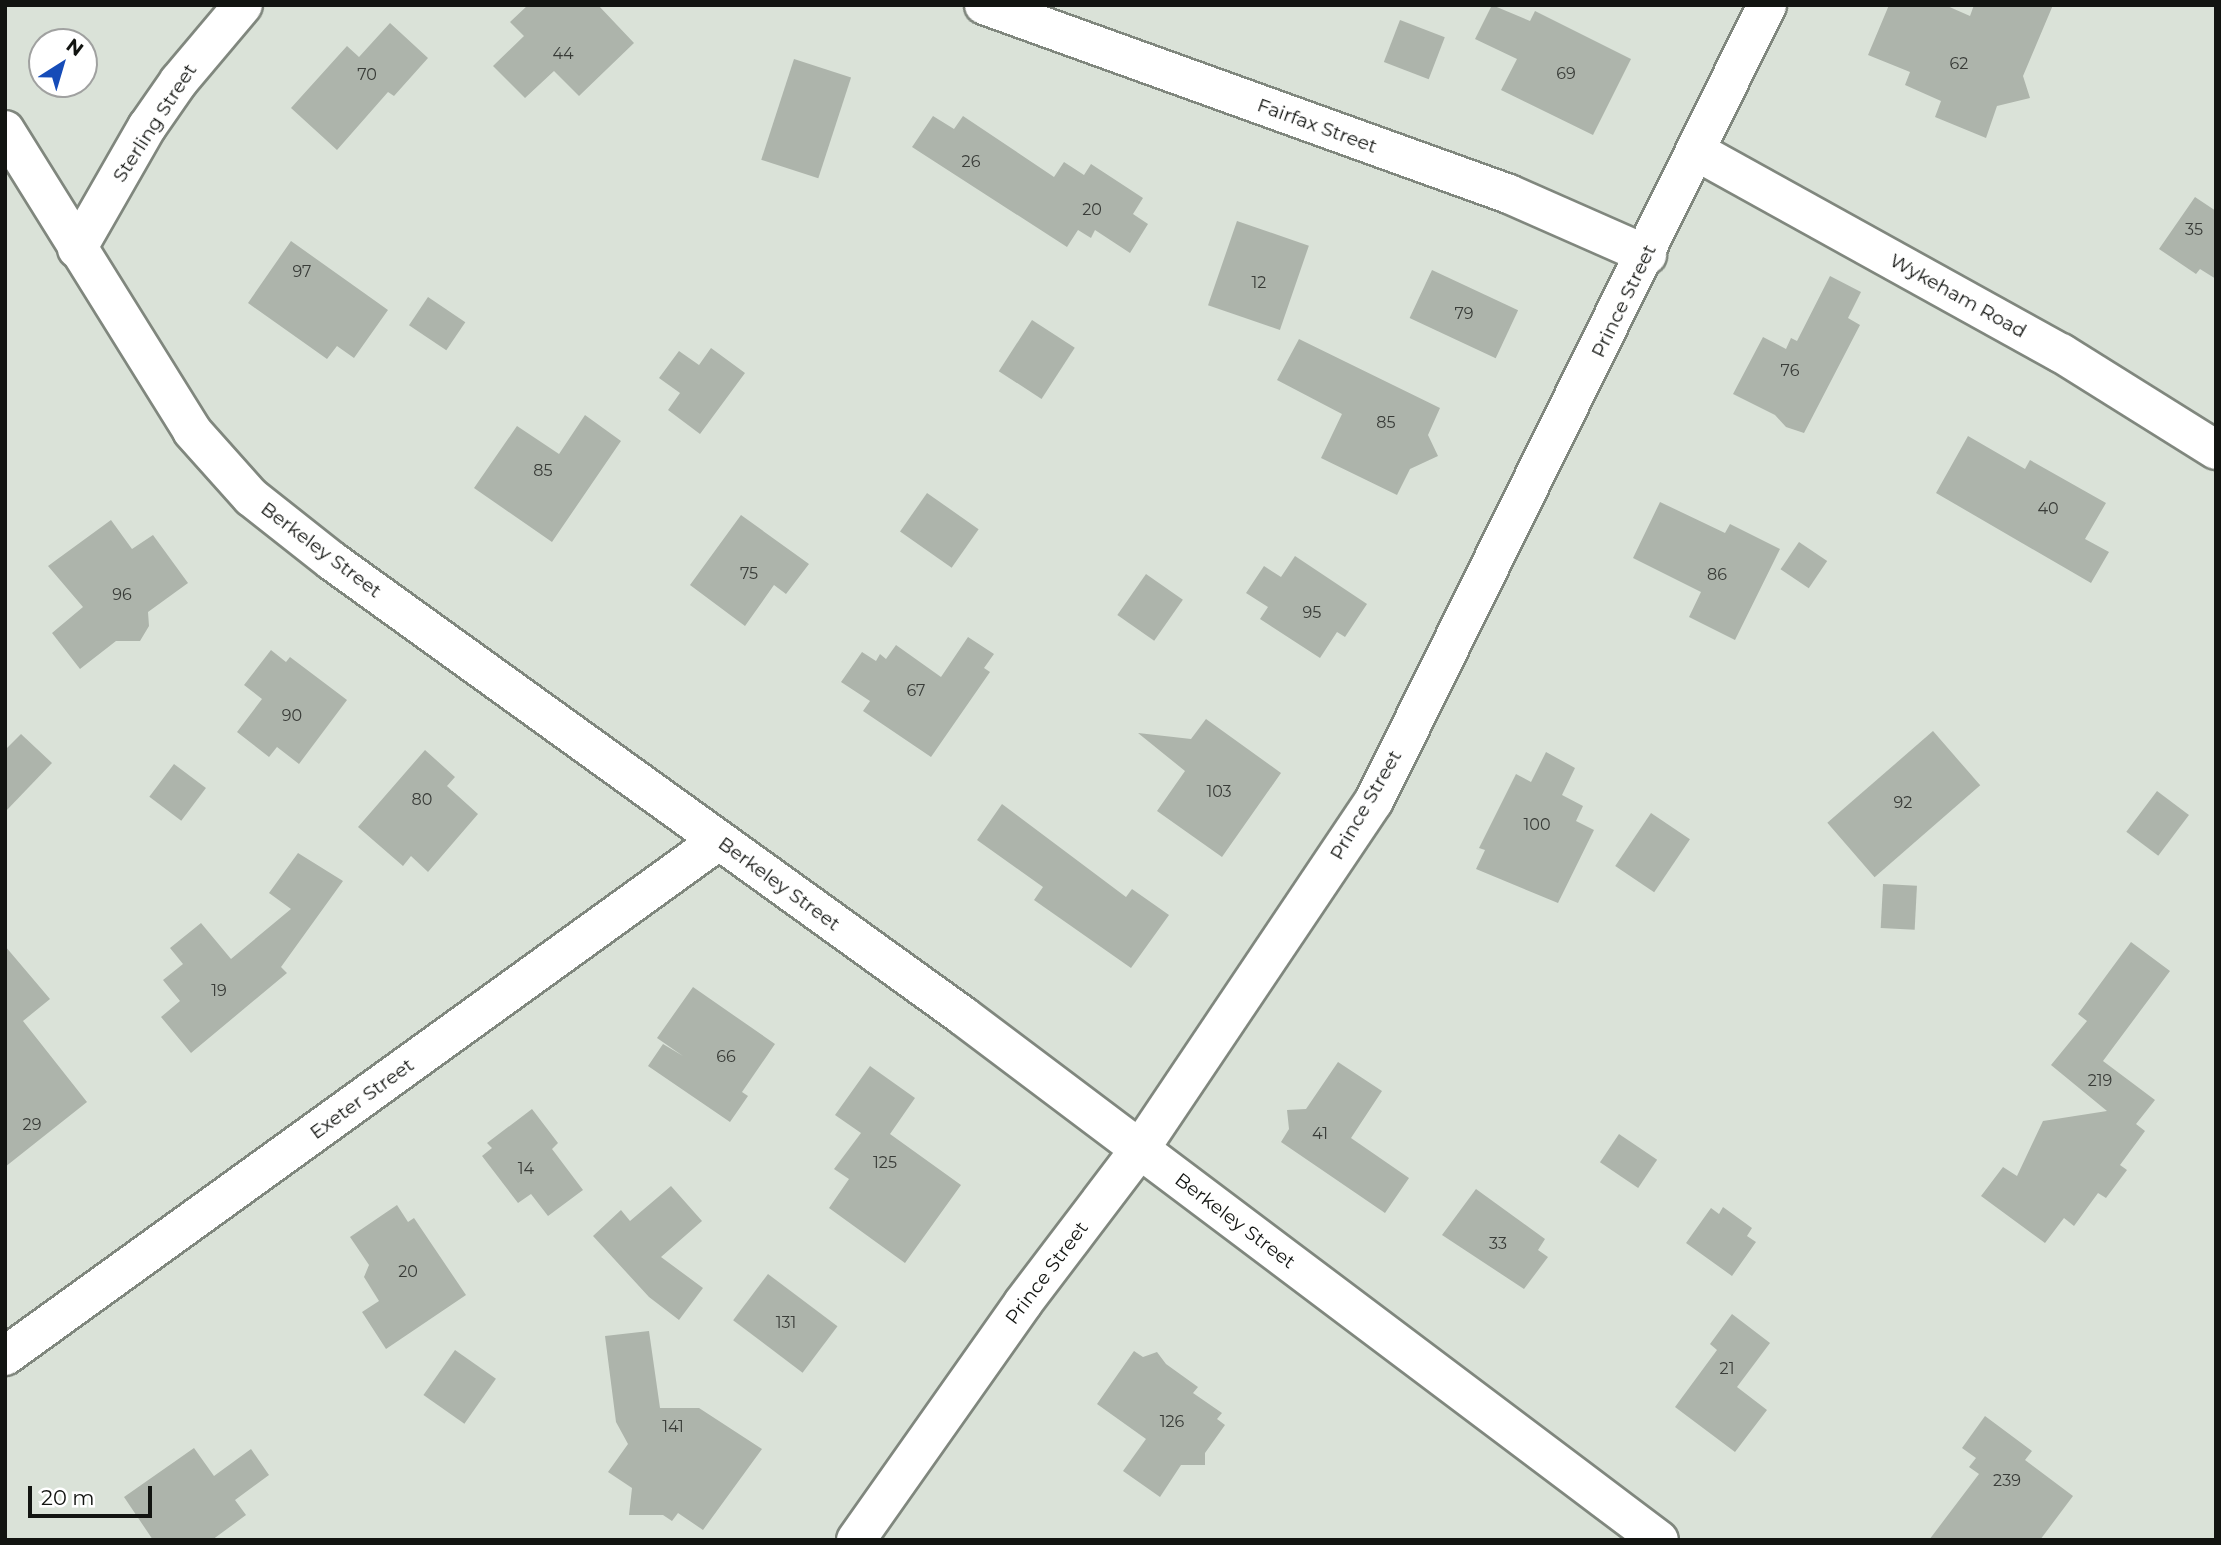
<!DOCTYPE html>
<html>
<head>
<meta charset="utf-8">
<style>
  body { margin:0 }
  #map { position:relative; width:2221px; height:1545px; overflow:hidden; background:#dae2d8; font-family:Montserrat,sans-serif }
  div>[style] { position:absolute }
  .building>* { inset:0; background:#adb4ab; transform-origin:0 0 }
  .roads { filter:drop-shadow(2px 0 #80877e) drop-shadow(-2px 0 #80877e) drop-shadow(0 2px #80877e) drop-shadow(0 -2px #80877e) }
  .minor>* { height:38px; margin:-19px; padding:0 19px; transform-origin:19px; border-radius:19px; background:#fff }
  span { translate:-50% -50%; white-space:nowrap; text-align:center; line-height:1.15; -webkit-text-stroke:5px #fff; paint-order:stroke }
  .number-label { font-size:16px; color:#393c38 }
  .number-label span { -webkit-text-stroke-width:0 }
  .street-label { font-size:19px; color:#121411 }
  .frame { position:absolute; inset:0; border:7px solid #121411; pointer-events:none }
  .north { position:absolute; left:28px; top:28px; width:70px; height:70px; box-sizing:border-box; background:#fff; border:2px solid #a0a1a0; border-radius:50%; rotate:37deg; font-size:19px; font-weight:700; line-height:28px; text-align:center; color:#121411 }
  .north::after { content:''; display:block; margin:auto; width:24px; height:32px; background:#164cb8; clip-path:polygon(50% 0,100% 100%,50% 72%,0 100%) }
  .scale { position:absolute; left:28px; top:1486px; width:124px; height:32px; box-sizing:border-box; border:4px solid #121411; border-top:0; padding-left:9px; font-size:21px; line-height:24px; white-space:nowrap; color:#121411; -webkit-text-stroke:5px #fff; paint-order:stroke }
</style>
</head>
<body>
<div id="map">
  <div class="building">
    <div style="clip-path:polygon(528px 5px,598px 5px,634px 43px,579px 96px,554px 71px,525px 98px,493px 66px,524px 36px,510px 22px)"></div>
    <div style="clip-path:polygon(1492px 5px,1530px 21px,1535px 11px,1631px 59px,1593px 135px,1501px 90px,1517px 59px,1475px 39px)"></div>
    <div style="clip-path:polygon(1889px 5px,1945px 5px,1970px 16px,1974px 5px,2053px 5px,2023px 76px,2030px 98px,1997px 106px,1986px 138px,1935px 117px,1941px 101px,1905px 85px,1910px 72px,1868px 55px)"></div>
    <div style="left:1400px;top:20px;width:48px;height:45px;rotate:21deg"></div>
    <div style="clip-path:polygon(390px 23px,428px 58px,394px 96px,388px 92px,337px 150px,291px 108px,347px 46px,359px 57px)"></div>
    <div style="left:794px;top:59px;width:60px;height:106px;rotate:18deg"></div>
    <div style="clip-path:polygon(933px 116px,954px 129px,963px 116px,1054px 177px,1064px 162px,1084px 175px,1091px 164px,1143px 198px,1133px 214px,1148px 224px,1130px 253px,1095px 230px,1091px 238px,1078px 230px,1067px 247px,912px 147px)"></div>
    <div style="clip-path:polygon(2195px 197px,2216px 211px,2216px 279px,2200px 269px,2196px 274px,2159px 249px)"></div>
    <div style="left:1237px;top:221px;width:76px;height:89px;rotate:19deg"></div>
    <div style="clip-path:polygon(291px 241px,388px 310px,354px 358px,337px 346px,327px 359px,248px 303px)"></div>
    <div style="left:1432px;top:270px;width:95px;height:53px;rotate:25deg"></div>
    <div style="clip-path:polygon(1830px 276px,1861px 292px,1848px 318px,1860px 325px,1804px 433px,1786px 427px,1775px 415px,1733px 394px,1763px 337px,1786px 349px,1791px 338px,1797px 341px)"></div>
    <div style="left:428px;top:297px;width:45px;height:34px;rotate:34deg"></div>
    <div style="left:1032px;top:320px;width:51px;height:61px;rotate:33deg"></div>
    <div style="clip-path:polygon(1299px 339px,1440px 408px,1428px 435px,1438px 456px,1410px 469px,1397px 495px,1321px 458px,1342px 414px,1277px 380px)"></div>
    <div style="clip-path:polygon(711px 348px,745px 373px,700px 434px,668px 410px,680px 393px,659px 378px,679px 351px,699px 365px)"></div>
    <div style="clip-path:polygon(585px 415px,621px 441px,552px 542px,474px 488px,517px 426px,559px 454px)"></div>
    <div style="clip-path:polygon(1968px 436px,2025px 469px,2030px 460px,2106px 503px,2085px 539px,2109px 552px,2091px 583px,1936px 493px)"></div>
    <div style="left:927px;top:493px;width:63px;height:47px;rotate:35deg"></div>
    <div style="clip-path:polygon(1660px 502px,1725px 533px,1730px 524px,1780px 549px,1735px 640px,1689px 617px,1701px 592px,1633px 558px)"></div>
    <div style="clip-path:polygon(741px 515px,809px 564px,786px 594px,774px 585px,745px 626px,690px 585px)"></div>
    <div style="clip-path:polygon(111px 520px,132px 549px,153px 535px,188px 583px,148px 612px,149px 626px,140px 641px,116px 641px,80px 669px,52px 633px,83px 607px,48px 566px)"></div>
    <div style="left:1799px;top:542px;width:34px;height:33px;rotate:34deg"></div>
    <div style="clip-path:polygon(1295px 556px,1367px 604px,1345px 637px,1337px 632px,1320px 658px,1260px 619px,1268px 607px,1246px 593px,1264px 566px,1281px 577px)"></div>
    <div style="left:1146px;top:574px;width:45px;height:50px;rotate:35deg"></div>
    <div style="clip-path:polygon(968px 637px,994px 654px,984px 668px,990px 672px,931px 757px,863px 711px,870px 701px,841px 682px,862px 652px,876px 661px,880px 654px,886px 659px,896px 645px,941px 677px)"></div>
    <div style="clip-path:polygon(271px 650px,286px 662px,290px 657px,347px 700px,299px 764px,277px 747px,269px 757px,237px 732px,262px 699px,244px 685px)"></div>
    <div style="clip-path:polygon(1206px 719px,1281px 773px,1222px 857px,1157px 811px,1185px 771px,1138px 733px,1191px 739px)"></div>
    <div style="left:1933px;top:731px;width:72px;height:140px;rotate:49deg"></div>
    <div style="clip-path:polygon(21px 734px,52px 763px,5px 812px,5px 750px)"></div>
    <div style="clip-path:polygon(425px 750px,455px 777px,447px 786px,478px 814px,428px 872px,411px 856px,403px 866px,358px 827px)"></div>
    <div style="clip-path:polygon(1546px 752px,1575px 768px,1562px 795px,1583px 806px,1576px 821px,1594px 830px,1558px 903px,1476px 869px,1485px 850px,1479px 848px,1516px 774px,1531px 782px)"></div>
    <div style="left:174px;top:764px;width:40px;height:41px;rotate:37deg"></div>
    <div style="left:2157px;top:791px;width:40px;height:51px;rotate:37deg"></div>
    <div style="clip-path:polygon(1002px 804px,1126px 897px,1132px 889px,1169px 915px,1131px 968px,1034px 900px,1043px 887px,977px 840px)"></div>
    <div style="left:1651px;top:813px;width:47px;height:64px;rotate:34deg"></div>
    <div style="clip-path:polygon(298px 853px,343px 881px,281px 967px,287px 973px,191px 1053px,161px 1017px,180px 1001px,163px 980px,183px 964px,170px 948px,201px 923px,231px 959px,291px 909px,269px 893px)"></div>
    <div style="left:1883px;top:884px;width:34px;height:44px;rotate:3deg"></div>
    <div style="clip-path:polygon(2131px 942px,2170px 971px,2103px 1061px,2155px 1100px,2136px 1124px,2145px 1131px,2120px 1165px,2127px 1170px,2106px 1198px,2098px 1193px,2074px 1226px,2064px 1218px,2045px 1243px,1981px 1196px,2003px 1167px,2017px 1176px,2043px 1121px,2107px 1111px,2051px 1065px,2087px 1021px,2078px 1014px)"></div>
    <div style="clip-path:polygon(5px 946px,50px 999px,23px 1021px,87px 1102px,5px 1167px)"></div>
    <div style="clip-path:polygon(693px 987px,775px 1044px,742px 1092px,748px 1096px,730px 1122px,648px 1066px,663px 1044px,683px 1056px,657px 1038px)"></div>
    <div style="clip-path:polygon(1338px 1062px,1382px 1091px,1351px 1138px,1409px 1178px,1385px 1213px,1281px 1142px,1289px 1129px,1287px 1110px,1306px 1109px)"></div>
    <div style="clip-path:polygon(870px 1066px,915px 1098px,890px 1134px,961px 1185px,905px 1263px,829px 1208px,849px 1179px,834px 1169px,861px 1133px,835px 1115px)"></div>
    <div style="clip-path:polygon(532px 1109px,558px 1143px,552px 1149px,583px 1190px,548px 1216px,531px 1194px,518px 1203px,482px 1156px,492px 1148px,487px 1143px)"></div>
    <div style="left:1619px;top:1134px;width:46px;height:34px;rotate:34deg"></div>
    <div style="clip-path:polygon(671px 1186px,702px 1221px,661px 1257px,703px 1288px,679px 1320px,649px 1297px,593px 1236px,621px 1210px,630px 1221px)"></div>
    <div style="clip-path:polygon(1476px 1189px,1545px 1239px,1538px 1250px,1548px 1257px,1524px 1289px,1442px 1235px)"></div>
    <div style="clip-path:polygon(397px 1205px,408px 1222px,414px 1218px,466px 1295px,386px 1349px,362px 1312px,379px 1301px,364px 1277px,369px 1265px,350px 1237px)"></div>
    <div style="clip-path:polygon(1723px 1207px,1752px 1228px,1747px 1236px,1756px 1242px,1732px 1276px,1686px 1243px,1711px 1208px,1719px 1214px)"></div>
    <div style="left:768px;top:1274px;width:87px;height:58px;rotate:37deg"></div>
    <div style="clip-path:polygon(1732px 1314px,1770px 1343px,1737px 1387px,1767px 1410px,1735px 1452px,1675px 1407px,1717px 1350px,1710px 1344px)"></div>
    <div style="clip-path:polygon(649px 1331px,660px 1408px,699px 1408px,762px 1449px,703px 1530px,678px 1513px,672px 1521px,663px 1515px,629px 1515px,632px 1488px,608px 1472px,628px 1444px,616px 1422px,605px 1336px)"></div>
    <div style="left:455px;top:1350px;width:50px;height:55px;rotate:35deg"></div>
    <div style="clip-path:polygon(1134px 1351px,1143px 1357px,1157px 1352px,1166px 1364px,1198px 1387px,1193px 1393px,1222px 1413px,1217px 1419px,1225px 1425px,1205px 1453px,1205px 1465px,1181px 1465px,1160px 1497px,1123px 1471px,1146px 1439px,1097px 1404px)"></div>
    <div style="clip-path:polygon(1985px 1416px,2032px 1451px,2025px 1460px,2073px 1496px,2040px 1540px,1929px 1540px,1979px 1474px,1969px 1467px,1976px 1458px,1962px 1448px)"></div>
    <div style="clip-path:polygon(194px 1448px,214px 1476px,251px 1449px,269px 1475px,235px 1500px,246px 1515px,212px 1540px,153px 1540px,124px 1497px)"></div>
  </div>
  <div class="roads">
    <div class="minor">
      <div style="left:984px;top:5px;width:558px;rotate:19.8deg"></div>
      <div style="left:1509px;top:194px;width:151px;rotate:23.8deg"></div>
      <div style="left:5px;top:130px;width:354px;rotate:58.1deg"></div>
      <div style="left:192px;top:431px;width:89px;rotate:48.2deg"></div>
      <div style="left:251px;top:497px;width:103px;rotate:38.3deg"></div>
      <div style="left:332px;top:561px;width:778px;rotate:35.79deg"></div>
      <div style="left:963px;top:1016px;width:871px;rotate:36.98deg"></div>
      <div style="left:1696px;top:151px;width:417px;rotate:29deg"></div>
      <div style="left:2061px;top:353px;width:183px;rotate:32deg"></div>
      <div style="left:77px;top:249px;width:141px;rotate:-60.2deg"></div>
      <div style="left:147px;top:127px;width:56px;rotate:-55.2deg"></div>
      <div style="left:179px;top:81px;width:99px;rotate:-49.9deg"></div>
      <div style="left:5px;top:1356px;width:880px;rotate:-35.84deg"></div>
      <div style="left:856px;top:1540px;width:290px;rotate:-54.8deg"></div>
      <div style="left:1023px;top:1303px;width:193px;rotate:-52.8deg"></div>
      <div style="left:1140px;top:1149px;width:419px;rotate:-56.1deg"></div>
      <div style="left:1374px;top:801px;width:888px;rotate:-63.72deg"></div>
    </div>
  </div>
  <div class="number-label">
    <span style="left:563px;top:54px">44</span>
    <span style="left:1959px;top:64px">62</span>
    <span style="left:1566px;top:74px">69</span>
    <span style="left:367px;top:75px">70</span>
    <span style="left:971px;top:162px">26</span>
    <span style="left:1092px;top:210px">20</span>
    <span style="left:2194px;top:230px">35</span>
    <span style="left:302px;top:272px">97</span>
    <span style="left:1259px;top:283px">12</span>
    <span style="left:1464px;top:314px">79</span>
    <span style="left:1790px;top:371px">76</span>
    <span style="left:1386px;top:423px">85</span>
    <span style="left:543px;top:471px">85</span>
    <span style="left:2048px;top:509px">40</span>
    <span style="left:749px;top:574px">75</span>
    <span style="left:1717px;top:575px">86</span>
    <span style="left:122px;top:595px">96</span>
    <span style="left:1312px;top:613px">95</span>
    <span style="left:916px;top:691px">67</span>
    <span style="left:292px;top:716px">90</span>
    <span style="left:1219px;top:792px">103</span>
    <span style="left:422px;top:800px">80</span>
    <span style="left:1903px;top:803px">92</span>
    <span style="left:1537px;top:825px">100</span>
    <span style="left:219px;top:991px">19</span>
    <span style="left:726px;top:1057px">66</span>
    <span style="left:2100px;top:1081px">219</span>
    <span style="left:32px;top:1125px">29</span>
    <span style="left:1320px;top:1134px">41</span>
    <span style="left:885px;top:1163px">125</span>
    <span style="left:526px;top:1169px">14</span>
    <span style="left:1498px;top:1244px">33</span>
    <span style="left:408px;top:1272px">20</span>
    <span style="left:786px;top:1323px">131</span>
    <span style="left:1727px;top:1369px">21</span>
    <span style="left:1172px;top:1422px">126</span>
    <span style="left:673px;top:1427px">141</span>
    <span style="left:2007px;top:1481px">239</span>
  </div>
  <div class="street-label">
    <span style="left:155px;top:123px;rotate:-57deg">Sterling Street</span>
    <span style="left:1317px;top:126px;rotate:20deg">Fairfax Street</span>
    <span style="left:1958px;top:296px;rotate:29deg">Wykeham Road</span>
    <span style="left:1624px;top:301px;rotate:-64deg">Prince Street</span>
    <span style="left:321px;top:550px;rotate:37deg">Berkeley Street</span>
    <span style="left:1366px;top:805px;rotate:-60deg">Prince Street</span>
    <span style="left:779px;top:884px;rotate:36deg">Berkeley Street</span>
    <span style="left:362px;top:1099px;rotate:-36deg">Exeter Street</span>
    <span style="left:1235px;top:1221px;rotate:37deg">Berkeley Street</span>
    <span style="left:1047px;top:1273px;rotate:-53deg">Prince Street</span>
  </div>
  <div class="frame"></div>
  <div class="north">N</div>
  <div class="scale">20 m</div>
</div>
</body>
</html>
